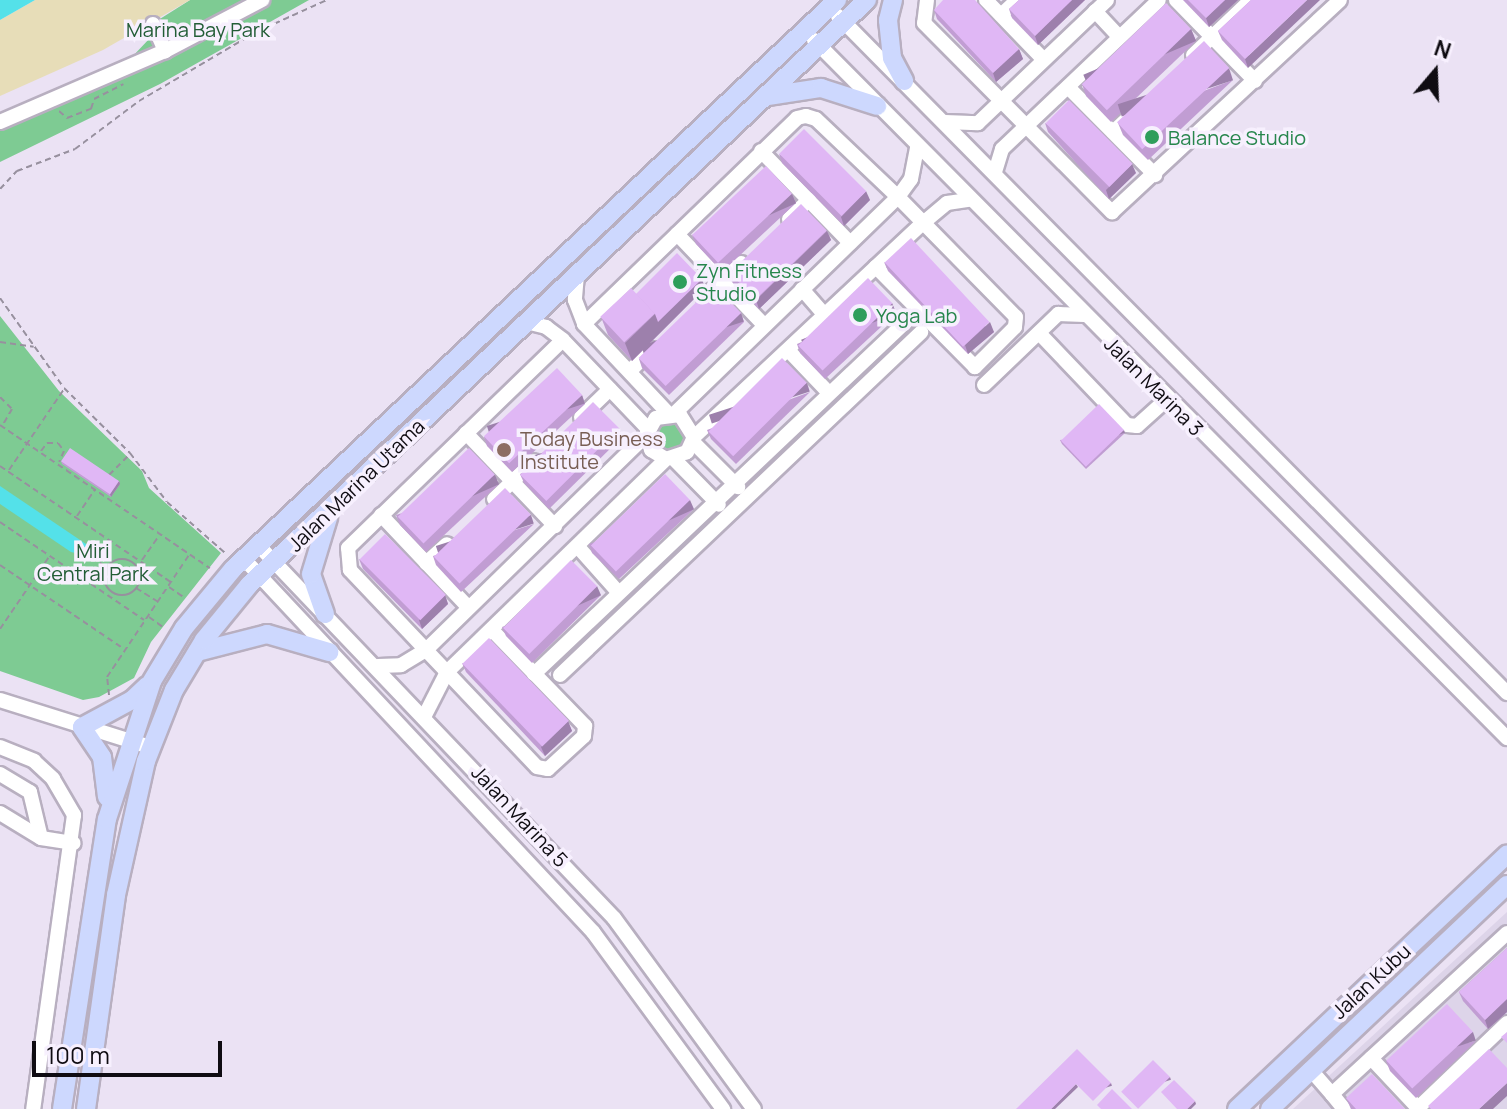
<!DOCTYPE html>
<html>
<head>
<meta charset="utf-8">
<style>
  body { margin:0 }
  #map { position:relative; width:1507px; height:1109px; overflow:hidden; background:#ebe2f4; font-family:Manrope,sans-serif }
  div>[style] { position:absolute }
  .commercial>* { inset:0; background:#ddd4e9 }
  .green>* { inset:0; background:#7ecb93 }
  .round { border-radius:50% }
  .sand>* { inset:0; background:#e7ddb8 }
  .water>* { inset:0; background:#54e1e9 }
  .path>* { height:2px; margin-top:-1px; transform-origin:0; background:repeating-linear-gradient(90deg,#97909e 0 6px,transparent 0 10px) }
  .path>.ring { margin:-1px; padding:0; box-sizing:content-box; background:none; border:2px solid #97909e; border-radius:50% }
  .roads { filter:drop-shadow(2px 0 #b8afc0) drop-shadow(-2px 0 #b8afc0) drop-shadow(0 2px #b8afc0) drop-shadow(0 -2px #b8afc0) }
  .minor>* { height:14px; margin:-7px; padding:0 7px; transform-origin:7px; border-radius:7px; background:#fff }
  .major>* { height:18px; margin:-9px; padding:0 9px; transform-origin:9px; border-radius:9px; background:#cdd8fe }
  .wall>* { inset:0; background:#c19dd3 }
  .shaded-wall>* { inset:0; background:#9d80ac; transform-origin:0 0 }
  .building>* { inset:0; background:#e0b7f5; transform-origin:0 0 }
  .dots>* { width:22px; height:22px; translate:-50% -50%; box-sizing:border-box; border:4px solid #f7f0fe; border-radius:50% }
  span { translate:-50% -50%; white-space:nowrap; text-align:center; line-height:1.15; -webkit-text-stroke:7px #f7f0fe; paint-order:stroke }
  .park-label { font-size:20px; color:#225d36 }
  .leisure-label { font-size:20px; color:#27864d }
  .left { translate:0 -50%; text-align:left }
  .street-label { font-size:20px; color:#0f0c12 }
  .education-label { font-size:20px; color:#785e54 }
  .north { position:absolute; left:1395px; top:32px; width:80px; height:80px; -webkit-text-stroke:6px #f7f0fe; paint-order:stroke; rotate:19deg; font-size:22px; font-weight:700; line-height:32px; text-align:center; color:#0f0c12 }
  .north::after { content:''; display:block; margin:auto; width:28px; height:36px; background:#0f0c12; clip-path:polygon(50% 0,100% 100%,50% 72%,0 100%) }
  .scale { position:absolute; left:32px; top:1041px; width:190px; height:36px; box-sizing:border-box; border:4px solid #0f0c12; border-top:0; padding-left:10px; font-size:24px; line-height:28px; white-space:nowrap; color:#0f0c12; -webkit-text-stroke:6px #f7f0fe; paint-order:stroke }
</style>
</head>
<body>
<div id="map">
  <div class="commercial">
    <div style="clip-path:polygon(1507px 912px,1507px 1109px,1293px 1109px)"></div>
  </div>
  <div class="green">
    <div style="clip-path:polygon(190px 0,309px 0,160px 84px,0 162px,0 114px,132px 57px,150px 38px,144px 29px)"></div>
    <div style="clip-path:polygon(0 316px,59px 391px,142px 471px,149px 488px,221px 553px,151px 642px,134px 678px,99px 697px,83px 700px,0 671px)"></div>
    <div class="round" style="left:655px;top:421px;width:30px;height:30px"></div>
  </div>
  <div class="sand">
    <div style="clip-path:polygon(35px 0,190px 0,103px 50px,0 96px,0 20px)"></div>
  </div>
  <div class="water">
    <div style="clip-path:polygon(0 0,35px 0,0 20px)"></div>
    <div style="clip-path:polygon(0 486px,86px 544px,92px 557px,71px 552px,0 504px)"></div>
  </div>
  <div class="path">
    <div style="left:59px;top:111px;width:11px;rotate:41deg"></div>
    <div style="left:67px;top:118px;width:26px;rotate:-21deg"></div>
    <div style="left:91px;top:109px;width:10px;rotate:-73deg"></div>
    <div style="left:94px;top:99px;width:33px;rotate:-27deg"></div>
    <div style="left:0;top:189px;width:25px;rotate:-47deg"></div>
    <div style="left:17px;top:171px;width:62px;rotate:-20.8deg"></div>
    <div style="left:75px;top:149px;width:80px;rotate:-36.9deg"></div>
    <div style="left:139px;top:101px;width:136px;rotate:-30.5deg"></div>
    <div style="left:256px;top:32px;width:78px;rotate:-24.3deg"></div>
    <div style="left:0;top:298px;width:110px;rotate:54.6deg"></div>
    <div style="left:64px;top:388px;width:93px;rotate:44.6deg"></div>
    <div style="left:130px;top:453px;width:61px;rotate:52.9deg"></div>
    <div style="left:167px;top:502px;width:77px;rotate:41.3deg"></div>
    <div style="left:0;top:342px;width:34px;rotate:8deg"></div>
    <div style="left:0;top:397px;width:17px;rotate:45deg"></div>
    <div style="left:12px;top:409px;width:20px;rotate:120deg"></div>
    <div style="left:0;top:425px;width:254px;rotate:34.3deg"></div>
    <div style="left:41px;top:451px;width:10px;rotate:-53deg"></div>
    <div style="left:47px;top:443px;width:11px"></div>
    <div style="left:58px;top:443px;width:10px;rotate:53deg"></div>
    <div style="left:64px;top:451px;width:12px;rotate:114deg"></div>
    <div style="left:0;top:466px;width:207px;rotate:34.2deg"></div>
    <div style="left:9px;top:470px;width:98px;rotate:-55.8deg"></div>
    <div style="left:109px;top:475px;width:30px;rotate:-45deg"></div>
    <div style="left:77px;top:516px;width:32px;rotate:-56deg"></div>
    <div style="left:0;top:522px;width:174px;rotate:34.2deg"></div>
    <div style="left:92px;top:557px;width:17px;rotate:36deg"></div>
    <div class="ring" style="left:104px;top:559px;width:34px;height:34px"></div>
    <div style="left:142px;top:560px;width:29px;rotate:-55deg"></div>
    <div style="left:0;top:565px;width:150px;rotate:34.1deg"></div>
    <div style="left:169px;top:587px;width:19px;rotate:35deg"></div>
    <div style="left:136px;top:588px;width:25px;rotate:32deg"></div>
    <div style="left:149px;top:617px;width:19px;rotate:36deg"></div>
    <div style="left:0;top:629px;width:87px;rotate:-55.8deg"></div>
    <div style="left:109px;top:695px;width:18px;rotate:-96deg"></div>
    <div style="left:107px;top:677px;width:147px;rotate:-56.1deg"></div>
  </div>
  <div class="roads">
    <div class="minor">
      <div style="left:927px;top:0;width:23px;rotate:97deg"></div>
      <div style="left:924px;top:23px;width:267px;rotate:45.2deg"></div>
      <div style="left:1112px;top:212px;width:311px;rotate:-42.9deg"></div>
      <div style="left:986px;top:0;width:83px;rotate:46deg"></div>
      <div style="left:1176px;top:0;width:113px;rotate:45.7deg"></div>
      <div style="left:1095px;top:11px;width:35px;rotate:47deg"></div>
      <div style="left:1001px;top:15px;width:22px;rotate:-43deg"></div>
      <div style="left:838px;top:16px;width:952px;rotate:45.34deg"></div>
      <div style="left:153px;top:24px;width:30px;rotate:66deg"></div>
      <div style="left:814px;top:40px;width:984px;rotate:45.21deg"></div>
      <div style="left:1193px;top:55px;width:80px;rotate:-43.5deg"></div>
      <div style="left:1068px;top:87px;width:124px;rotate:45.3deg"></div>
      <div style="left:0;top:122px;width:180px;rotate:-23.3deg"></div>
      <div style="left:165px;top:51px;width:110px;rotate:-27.7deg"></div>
      <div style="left:945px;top:122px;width:33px;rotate:2deg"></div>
      <div style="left:978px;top:123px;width:178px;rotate:-43.6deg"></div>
      <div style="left:1113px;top:132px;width:26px;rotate:-43deg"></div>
      <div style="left:761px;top:151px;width:128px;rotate:45.9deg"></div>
      <div style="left:995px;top:172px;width:24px;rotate:-73deg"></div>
      <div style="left:1002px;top:149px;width:216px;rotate:-43.5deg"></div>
      <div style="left:789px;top:219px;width:28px;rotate:-44deg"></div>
      <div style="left:677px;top:234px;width:126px;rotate:46.3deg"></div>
      <div style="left:577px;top:275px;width:25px;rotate:95deg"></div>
      <div style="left:575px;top:300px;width:26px;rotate:69deg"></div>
      <div style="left:584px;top:324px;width:122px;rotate:46.7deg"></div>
      <div style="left:802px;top:289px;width:35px;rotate:49deg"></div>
      <div style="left:704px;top:298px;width:51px;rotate:-43.4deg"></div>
      <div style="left:526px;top:322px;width:21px;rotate:14deg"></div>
      <div style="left:546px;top:327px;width:21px;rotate:37deg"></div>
      <div style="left:563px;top:340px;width:123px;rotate:46.3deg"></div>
      <div style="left:584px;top:324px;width:296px;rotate:-44deg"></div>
      <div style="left:797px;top:118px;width:9px;rotate:-13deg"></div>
      <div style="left:806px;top:116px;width:10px;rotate:17deg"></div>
      <div style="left:816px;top:119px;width:113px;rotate:43.6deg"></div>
      <div style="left:898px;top:197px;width:168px;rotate:45.5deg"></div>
      <div style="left:1016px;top:317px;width:10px;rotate:96deg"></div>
      <div style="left:1015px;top:327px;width:57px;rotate:135deg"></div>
      <div style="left:975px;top:367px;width:141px;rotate:-134.7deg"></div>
      <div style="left:1039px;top:333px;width:127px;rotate:46.3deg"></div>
      <div style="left:1127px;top:425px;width:10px;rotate:6deg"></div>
      <div style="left:1137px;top:426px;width:40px;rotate:-42deg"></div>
      <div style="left:788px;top:350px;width:58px;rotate:46.4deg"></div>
      <div style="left:630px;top:371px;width:31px;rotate:-45deg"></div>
      <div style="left:984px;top:385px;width:103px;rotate:-43.8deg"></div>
      <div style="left:1058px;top:314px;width:26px;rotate:2deg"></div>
      <div style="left:675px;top:413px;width:310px;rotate:-44.1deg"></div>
      <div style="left:898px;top:197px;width:22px;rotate:-54deg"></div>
      <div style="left:911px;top:179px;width:32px;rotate:-79deg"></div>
      <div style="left:581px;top:417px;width:40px;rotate:-44deg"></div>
      <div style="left:466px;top:433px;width:129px;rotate:46.3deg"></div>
      <div style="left:694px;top:437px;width:313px;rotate:-43.1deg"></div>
      <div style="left:923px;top:223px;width:31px;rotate:-40deg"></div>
      <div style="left:947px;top:203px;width:22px;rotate:-8deg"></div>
      <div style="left:693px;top:442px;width:64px;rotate:45deg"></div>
      <div style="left:674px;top:459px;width:64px;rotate:45.6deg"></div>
      <div style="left:494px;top:499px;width:55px;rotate:-43.5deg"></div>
      <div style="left:381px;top:515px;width:127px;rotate:46.6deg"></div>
      <div style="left:259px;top:546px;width:514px;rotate:46.34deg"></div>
      <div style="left:614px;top:918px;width:237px;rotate:53.8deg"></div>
      <div style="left:579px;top:548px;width:59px;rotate:48.4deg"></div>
      <div style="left:244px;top:559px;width:511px;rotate:46.9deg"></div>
      <div style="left:593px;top:932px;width:220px;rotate:53.7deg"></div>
      <div style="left:426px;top:563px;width:28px;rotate:-42deg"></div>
      <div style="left:492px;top:630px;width:134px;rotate:45.9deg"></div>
      <div style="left:585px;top:726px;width:10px;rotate:96deg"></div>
      <div style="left:584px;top:736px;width:49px;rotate:137.5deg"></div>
      <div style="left:548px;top:769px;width:11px;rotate:-170deg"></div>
      <div style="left:537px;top:767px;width:272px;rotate:-133.5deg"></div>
      <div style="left:350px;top:570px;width:22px;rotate:-95deg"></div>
      <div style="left:348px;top:548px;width:299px;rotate:-44.1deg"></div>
      <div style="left:378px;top:666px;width:23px;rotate:-2deg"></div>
      <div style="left:401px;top:665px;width:29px;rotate:-31deg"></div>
      <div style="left:426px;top:650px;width:309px;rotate:-44.3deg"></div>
      <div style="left:647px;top:434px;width:18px;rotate:-61deg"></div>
      <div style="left:656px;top:418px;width:24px;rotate:-7deg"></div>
      <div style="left:680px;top:415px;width:26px;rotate:58deg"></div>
      <div style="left:694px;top:437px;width:17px;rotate:115deg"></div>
      <div style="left:687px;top:452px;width:22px;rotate:162deg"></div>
      <div style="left:666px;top:459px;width:17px;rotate:-149deg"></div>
      <div style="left:651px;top:450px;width:16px;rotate:-104deg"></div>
      <div style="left:534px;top:674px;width:528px;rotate:-43.46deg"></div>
      <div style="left:560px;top:675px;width:498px;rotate:-43.5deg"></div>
      <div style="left:0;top:700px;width:157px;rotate:17.4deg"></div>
      <div style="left:425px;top:715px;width:48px;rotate:-62.9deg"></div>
      <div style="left:447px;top:672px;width:305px;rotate:-44.2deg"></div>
      <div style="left:0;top:747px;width:37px;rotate:22deg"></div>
      <div style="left:34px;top:761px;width:26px;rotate:43deg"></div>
      <div style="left:53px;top:779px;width:42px;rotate:59.7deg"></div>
      <div style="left:74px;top:815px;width:297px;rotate:97.9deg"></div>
      <div style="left:0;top:774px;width:35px;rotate:31deg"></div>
      <div style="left:30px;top:792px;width:47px;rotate:76.6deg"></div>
      <div style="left:0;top:813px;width:48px;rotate:31.4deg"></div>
      <div style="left:41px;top:838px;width:33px;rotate:9deg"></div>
      <div style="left:1371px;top:1058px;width:69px;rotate:46.8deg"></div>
      <div style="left:1418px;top:1108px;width:123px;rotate:-43.7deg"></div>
      <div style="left:1310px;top:1069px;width:33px;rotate:49deg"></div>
      <div style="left:1344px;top:1109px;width:19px;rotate:-129deg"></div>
      <div style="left:1332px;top:1094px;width:238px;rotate:-42.6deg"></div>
    </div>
    <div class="major">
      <div style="left:893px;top:0;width:21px;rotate:104deg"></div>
      <div style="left:888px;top:20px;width:38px;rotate:84deg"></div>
      <div style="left:892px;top:58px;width:26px;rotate:62deg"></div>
      <div style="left:768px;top:96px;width:54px;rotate:-8.6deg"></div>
      <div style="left:821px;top:88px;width:59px;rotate:17.8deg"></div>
      <div style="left:325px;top:614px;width:42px;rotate:-109.3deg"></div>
      <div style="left:311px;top:574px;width:59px;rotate:-73.1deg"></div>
      <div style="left:197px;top:652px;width:72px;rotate:-14.4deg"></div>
      <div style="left:267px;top:634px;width:65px;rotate:16.2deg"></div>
      <div style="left:107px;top:797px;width:40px;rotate:-97.1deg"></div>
      <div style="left:102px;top:757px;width:36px;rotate:-124deg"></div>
      <div style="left:82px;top:727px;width:57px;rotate:-28.4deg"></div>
      <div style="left:132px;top:700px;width:21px;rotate:-43deg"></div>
      <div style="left:62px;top:1109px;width:293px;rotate:-81.2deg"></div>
      <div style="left:107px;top:819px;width:145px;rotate:-71.9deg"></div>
      <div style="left:152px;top:681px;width:62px;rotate:-58.9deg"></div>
      <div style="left:184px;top:628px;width:77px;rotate:-50.3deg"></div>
      <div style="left:233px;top:569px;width:830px;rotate:-43.29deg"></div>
      <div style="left:86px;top:1109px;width:216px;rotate:-82deg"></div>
      <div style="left:116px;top:895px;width:137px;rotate:-77.4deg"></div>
      <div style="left:146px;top:761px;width:76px;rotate:-68.5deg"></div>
      <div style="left:174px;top:690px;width:58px;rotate:-59deg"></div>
      <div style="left:204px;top:640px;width:71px;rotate:-50.7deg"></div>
      <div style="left:249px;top:585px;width:851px;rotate:-43.43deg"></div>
      <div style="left:1237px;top:1109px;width:371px;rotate:-43.3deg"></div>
      <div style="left:1270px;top:1109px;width:326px;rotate:-43.4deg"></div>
    </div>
  </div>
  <div class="wall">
    <div style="clip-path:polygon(1019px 0,1085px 0,1038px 45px,1012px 18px,1009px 9px)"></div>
    <div style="clip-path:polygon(1183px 0,1238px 0,1209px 27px)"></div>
    <div style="clip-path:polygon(1251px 0,1248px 68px,1222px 40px,1218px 31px)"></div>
    <div style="clip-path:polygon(934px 10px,1019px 49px,1023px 59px,996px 82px,937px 19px)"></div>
    <div style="clip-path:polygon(1191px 29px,1196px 41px,1111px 122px,1086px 96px,1082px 84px)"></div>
    <div style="clip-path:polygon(1233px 80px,1148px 160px,1123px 135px,1118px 123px)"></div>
    <div style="clip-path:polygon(1045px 123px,1136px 173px,1109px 199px,1048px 132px)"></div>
    <div style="clip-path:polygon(779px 154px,870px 200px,844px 226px,782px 163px)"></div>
    <div style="clip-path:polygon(792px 194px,796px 203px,722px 272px,696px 244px,692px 235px)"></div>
    <div style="clip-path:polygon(827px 231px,831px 240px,759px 309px,732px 282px,729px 272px)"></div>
    <div style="clip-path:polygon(884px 262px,994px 332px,968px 354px,888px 271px)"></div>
    <div style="clip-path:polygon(705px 288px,632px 361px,608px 335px,601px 317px,636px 294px)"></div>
    <div style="clip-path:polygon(892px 303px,896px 313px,825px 379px,800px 353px,797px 344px)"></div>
    <div style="clip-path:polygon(741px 313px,744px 322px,669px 395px,642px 368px,639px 359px)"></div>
    <div style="clip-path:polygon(810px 392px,736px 464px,711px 439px,707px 430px)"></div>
    <div style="clip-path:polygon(582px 395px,585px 404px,512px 472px,487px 446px,484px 437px)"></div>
    <div style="clip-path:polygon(619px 428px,622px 437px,549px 509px,524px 483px,520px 474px)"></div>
    <div style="clip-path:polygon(1125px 433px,1086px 469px,1062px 444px,1060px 440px)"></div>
    <div style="clip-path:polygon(61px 461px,119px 481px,120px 484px,111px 497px,62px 464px)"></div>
    <div style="clip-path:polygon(499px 484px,426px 552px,400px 525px,396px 515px)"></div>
    <div style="clip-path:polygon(694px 509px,619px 579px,592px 553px,589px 544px)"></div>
    <div style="clip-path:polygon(534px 524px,461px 592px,436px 565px,433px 556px)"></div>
    <div style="clip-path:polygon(359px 559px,445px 595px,448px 604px,422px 629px,363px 569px)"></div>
    <div style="clip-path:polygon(601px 595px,532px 663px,506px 636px,502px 627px)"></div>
    <div style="clip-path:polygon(462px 663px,568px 721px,572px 731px,545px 756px,466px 672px)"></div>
    <div style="clip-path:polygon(1507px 948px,1507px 1012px,1488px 1029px,1463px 1001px,1459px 992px)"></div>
    <div style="clip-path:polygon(1476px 1041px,1416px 1098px,1390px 1071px,1386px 1061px)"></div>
    <div style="clip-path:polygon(1346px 1098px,1405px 1109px,1351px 1109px)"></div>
  </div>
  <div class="shaded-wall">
    <div style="clip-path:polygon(1072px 0,1085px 0,1038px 45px,1035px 36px)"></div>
    <div style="clip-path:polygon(1225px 0,1238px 0,1209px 27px,1206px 18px)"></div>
    <div style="clip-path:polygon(1307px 0,1320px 0,1248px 68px,1245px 59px)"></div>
    <div style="left:1191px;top:29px;width:13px;height:117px;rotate:67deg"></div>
    <div style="clip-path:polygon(1019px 49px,1023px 59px,996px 82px,993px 73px)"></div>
    <div style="left:1229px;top:68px;width:13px;height:117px;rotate:72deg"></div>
    <div style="clip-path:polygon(1132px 164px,1136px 173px,1109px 199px,1106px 190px)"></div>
    <div style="clip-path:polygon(866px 191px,870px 200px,844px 226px,841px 217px)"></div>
    <div style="left:792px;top:194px;width:10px;height:100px;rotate:66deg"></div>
    <div style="clip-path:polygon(827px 231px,831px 240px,759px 309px,756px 300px)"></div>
    <div style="clip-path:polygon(702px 279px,705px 288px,632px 361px,625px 343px,655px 314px)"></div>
    <div style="left:892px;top:303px;width:11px;height:98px;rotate:68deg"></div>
    <div style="left:741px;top:313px;width:9px;height:105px;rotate:72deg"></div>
    <div style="clip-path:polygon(990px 322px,994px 332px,968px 354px,965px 345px)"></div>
    <div style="left:807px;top:383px;width:9px;height:103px;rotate:72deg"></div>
    <div style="left:582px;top:395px;width:9px;height:100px;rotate:72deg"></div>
    <div style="left:619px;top:428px;width:9px;height:103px;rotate:72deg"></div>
    <div style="left:1124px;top:430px;width:3px;height:53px;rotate:72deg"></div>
    <div style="left:495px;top:475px;width:10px;height:99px;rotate:66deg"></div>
    <div style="clip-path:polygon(119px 481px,120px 484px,111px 497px,110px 494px)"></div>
    <div style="left:690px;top:500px;width:10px;height:103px;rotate:66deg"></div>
    <div style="left:531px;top:515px;width:9px;height:100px;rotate:72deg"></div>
    <div style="left:597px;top:586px;width:10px;height:95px;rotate:66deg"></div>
    <div style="clip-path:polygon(445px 595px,448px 604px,422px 629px,419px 620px)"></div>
    <div style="clip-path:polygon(568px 721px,572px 731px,545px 756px,541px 747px)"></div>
    <div style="clip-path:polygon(1507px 999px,1507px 1012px,1488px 1029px,1485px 1020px)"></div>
    <div style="left:1473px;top:1032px;width:9px;height:83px;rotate:72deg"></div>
    <div style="left:1170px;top:1077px;width:3px;height:45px;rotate:72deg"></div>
    <div style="left:1111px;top:1083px;width:3px;height:25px;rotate:72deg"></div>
    <div style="clip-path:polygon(1507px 1083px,1507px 1096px,1493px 1109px,1479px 1109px)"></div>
    <div style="clip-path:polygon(1076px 1084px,1078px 1087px,1055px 1109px,1051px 1109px)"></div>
    <div style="clip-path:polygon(1195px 1101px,1196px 1104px,1191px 1109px,1187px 1109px)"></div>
  </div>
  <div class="building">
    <div style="clip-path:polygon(943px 0,975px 0,1019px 49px,993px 73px,934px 10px)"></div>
    <div style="clip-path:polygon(1019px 0,1072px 0,1035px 36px,1009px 9px)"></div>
    <div style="clip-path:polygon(1188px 0,1225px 0,1206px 18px)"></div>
    <div style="clip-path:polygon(1251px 0,1307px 0,1245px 59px,1218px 31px)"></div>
    <div style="left:1166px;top:3px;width:36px;height:117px;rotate:46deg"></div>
    <div style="left:1204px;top:41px;width:37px;height:119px;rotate:47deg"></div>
    <div style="left:1069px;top:100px;width:90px;height:33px;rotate:45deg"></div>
    <div style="left:804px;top:129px;width:88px;height:35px;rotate:45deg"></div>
    <div style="left:766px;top:166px;width:38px;height:101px;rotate:47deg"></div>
    <div style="left:801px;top:204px;width:37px;height:99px;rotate:46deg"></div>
    <div style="left:911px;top:238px;width:115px;height:36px;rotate:47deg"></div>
    <div style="clip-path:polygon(677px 253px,702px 279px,658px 322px,655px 314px,636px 294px)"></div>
    <div style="left:868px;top:278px;width:35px;height:97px;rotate:46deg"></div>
    <div style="left:714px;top:285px;width:39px;height:105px;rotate:46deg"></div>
    <div style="left:631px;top:288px;width:35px;height:42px;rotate:47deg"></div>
    <div style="left:782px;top:358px;width:35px;height:104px;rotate:45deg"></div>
    <div style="left:557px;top:368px;width:37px;height:100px;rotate:47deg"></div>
    <div style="left:593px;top:402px;width:37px;height:103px;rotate:45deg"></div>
    <div style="left:1099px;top:404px;width:36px;height:53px;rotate:46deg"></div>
    <div style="left:70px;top:448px;width:59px;height:16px;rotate:34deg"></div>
    <div style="left:469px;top:448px;width:37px;height:99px;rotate:46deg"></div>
    <div style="left:665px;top:474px;width:36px;height:103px;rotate:46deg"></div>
    <div style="left:505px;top:488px;width:37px;height:99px;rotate:46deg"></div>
    <div style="left:385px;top:534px;width:86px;height:36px;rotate:45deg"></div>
    <div style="left:571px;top:560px;width:37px;height:96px;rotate:45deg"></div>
    <div style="left:489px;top:638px;width:115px;height:37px;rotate:46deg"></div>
    <div style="clip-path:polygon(1507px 948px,1507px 999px,1485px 1020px,1459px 992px)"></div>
    <div style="left:1447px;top:1004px;width:38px;height:83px;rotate:47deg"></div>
    <div style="clip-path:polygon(1507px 1032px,1507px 1043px,1501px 1037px)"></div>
    <div style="clip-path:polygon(1077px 1049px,1111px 1083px,1093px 1101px,1076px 1084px,1051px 1109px,1016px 1109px)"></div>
    <div style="clip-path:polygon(1489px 1049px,1507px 1068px,1507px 1083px,1479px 1109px,1431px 1109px,1428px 1106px)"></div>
    <div style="left:1153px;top:1060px;width:24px;height:45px;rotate:45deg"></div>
    <div style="clip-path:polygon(1372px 1074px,1405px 1109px,1356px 1109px,1346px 1098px)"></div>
    <div style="clip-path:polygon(1174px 1080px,1195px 1101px,1187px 1109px,1177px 1109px,1161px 1092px)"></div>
    <div style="clip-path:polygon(1112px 1089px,1132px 1109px,1101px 1109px,1097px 1105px)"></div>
  </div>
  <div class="dots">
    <div style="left:1152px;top:137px;background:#2e9e5b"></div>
    <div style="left:680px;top:282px;background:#2e9e5b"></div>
    <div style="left:860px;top:315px;background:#2e9e5b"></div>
    <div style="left:504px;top:450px;background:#8d6e63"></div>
  </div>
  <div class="park-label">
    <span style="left:198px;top:29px">Marina Bay Park</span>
    <span style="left:93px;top:562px">Miri<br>Central Park</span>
  </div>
  <div class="leisure-label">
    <span class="left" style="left:1168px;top:137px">Balance Studio</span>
    <span class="left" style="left:696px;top:282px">Zyn Fitness<br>Studio</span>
    <span class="left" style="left:876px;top:315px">Yoga Lab</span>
  </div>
  <div class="street-label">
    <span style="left:1154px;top:386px;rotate:45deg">Jalan Marina 3</span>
    <span style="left:356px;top:485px;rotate:-44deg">Jalan Marina Utama</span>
    <span style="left:520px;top:816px;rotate:47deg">Jalan Marina 5</span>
    <span style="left:1371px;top:981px;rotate:-43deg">Jalan Kubu</span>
  </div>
  <div class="education-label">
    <span class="left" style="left:520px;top:450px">Today Business<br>Institute</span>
  </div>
  <div class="north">N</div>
  <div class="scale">100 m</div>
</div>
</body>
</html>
